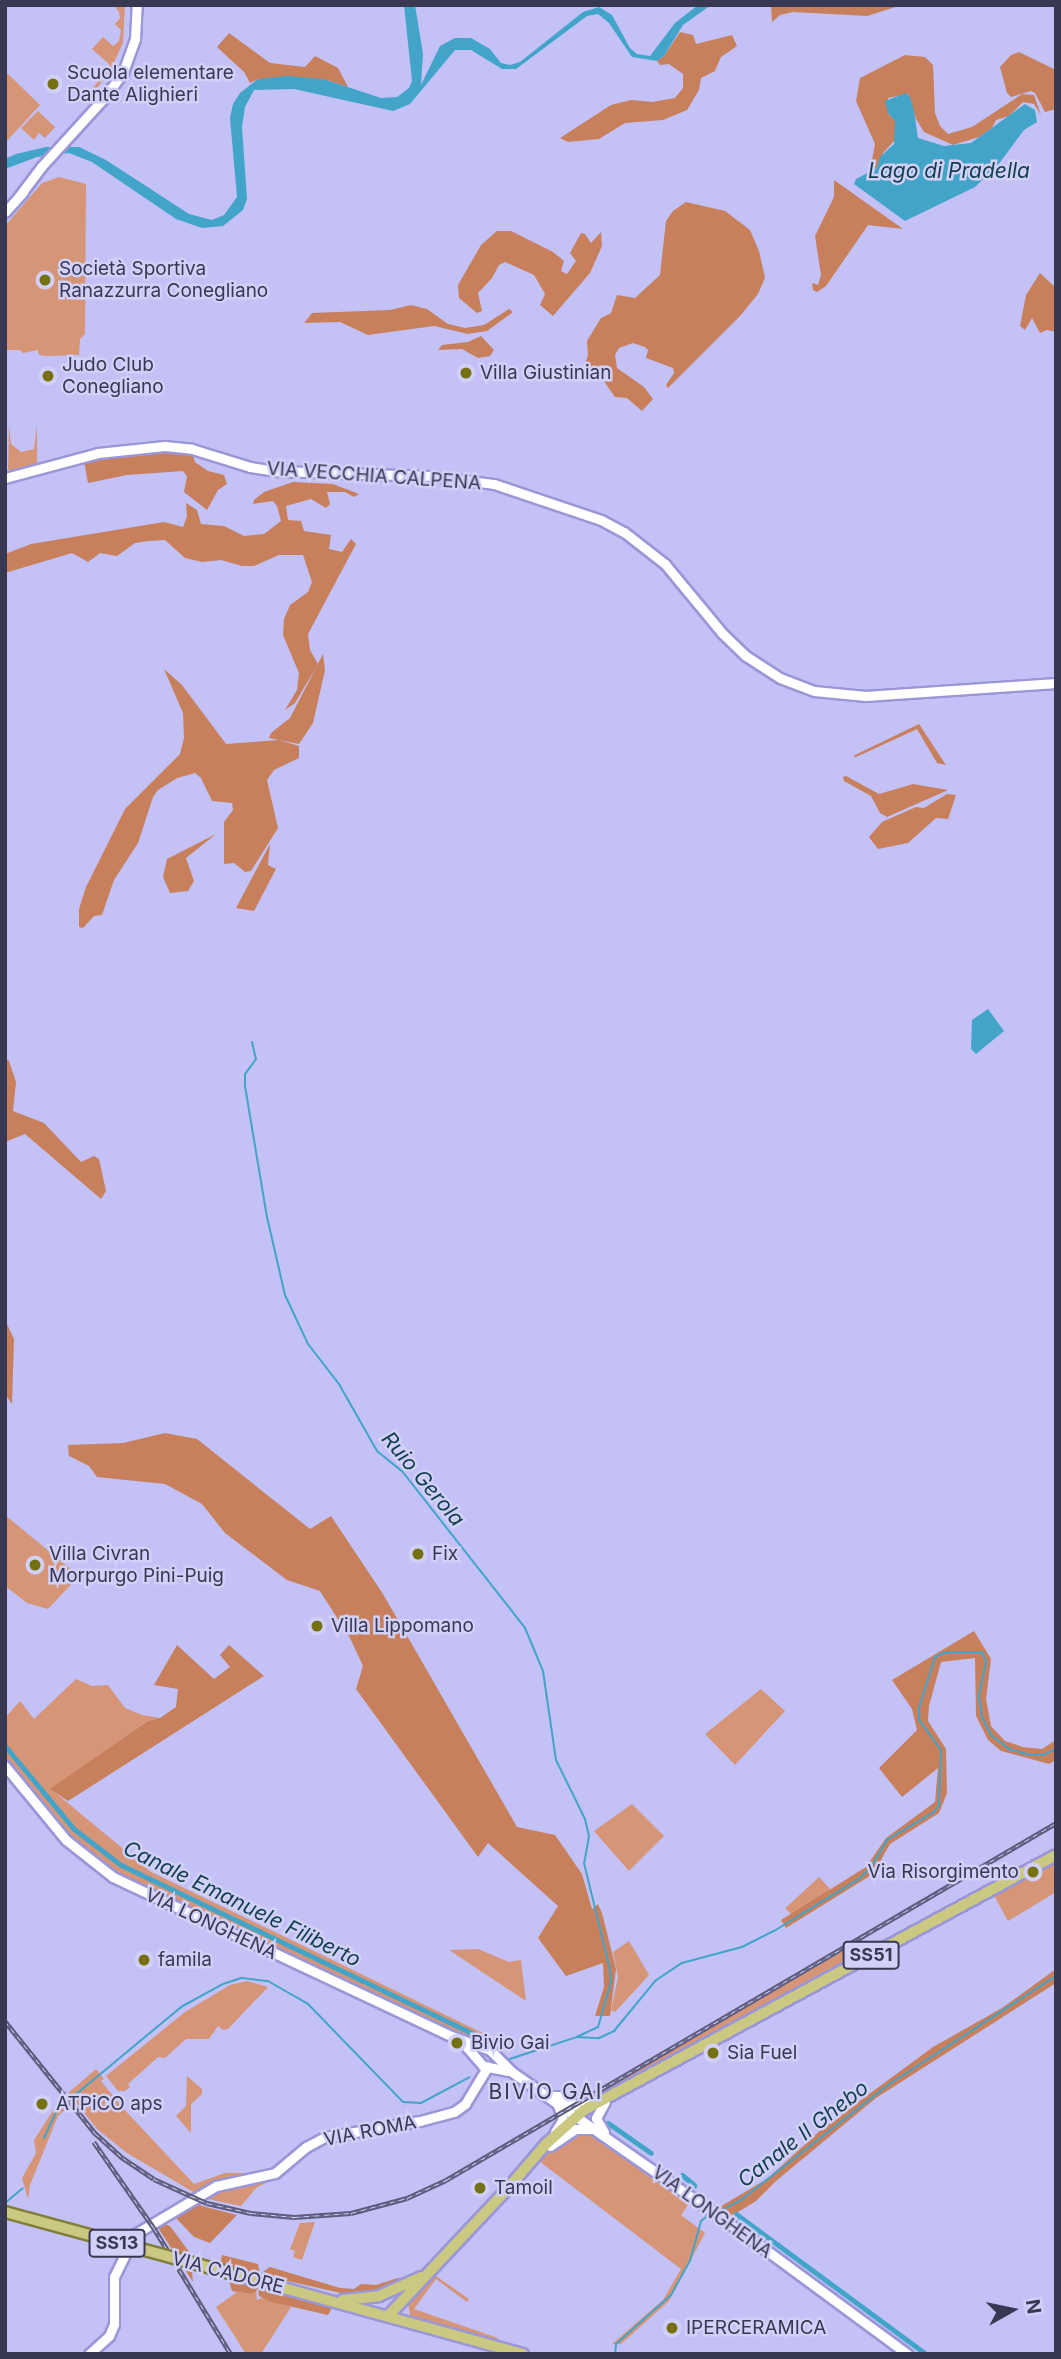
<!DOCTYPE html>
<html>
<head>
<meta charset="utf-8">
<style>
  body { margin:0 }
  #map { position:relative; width:1061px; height:2359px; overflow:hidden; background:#c3c1f6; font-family:Inter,sans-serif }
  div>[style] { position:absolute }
  .green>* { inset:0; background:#d69576; transform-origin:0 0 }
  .forest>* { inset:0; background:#c87f5b }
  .water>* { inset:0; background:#43a4c9 }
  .stream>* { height:2px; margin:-1px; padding:0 1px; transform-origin:1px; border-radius:1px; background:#43a4c9 }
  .canal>* { height:5px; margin:-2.5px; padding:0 2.5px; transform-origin:2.5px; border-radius:2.5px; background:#43a4c9 }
  .roads { filter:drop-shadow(2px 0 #9b97d7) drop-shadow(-2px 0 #9b97d7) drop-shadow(0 2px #9b97d7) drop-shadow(0 -2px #9b97d7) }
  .secondary>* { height:9px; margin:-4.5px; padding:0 4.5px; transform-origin:4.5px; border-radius:4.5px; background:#fff }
  .primary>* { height:10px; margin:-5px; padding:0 5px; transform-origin:5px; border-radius:5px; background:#cbc882 }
  .rail>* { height:4.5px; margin-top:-2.25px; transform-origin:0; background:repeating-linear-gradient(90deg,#d1d0f8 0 5px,#5d5c7d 0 10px); box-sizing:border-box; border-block:2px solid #5d5c7d }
  .bridges { filter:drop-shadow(2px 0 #827e3b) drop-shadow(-2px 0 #827e3b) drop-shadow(0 2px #827e3b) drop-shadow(0 -2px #827e3b) }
  .primary-bridge>* { height:10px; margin:-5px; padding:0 5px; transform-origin:5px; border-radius:5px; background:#cbc882 }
  .dots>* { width:19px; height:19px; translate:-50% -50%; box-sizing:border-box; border:4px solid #d1d0f8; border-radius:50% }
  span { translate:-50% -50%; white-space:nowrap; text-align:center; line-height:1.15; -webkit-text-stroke:5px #d1d0f8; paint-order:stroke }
  .shield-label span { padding:2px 5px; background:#d1d0f8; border:2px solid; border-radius:5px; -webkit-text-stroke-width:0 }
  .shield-label { font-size:18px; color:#393852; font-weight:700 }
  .poi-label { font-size:19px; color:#393852 }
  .left { translate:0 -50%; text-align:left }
  .right { translate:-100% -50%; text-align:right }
  .street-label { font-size:19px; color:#393852 }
  .water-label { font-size:21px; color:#133e4d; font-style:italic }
  .neighbourhood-label { font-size:21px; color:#393852; letter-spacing:2px }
  .frame { position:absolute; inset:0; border:7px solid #393852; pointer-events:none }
  .north { position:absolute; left:977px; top:2275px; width:70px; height:70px; -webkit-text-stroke:5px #d1d0f8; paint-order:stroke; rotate:81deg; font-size:19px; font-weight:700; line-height:28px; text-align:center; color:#393852 }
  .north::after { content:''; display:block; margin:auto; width:24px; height:32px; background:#393852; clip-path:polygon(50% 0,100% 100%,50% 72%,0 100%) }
</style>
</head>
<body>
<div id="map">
  <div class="green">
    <div style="clip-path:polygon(114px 5px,125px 5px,123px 43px,109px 73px,92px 94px,90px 92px,110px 65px,92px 49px,103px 37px,113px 46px,119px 41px,121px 30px,115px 24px,120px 18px,119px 12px)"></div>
    <div style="clip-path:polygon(7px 73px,40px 105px,5px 143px,5px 75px)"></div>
    <div style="clip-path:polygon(38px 111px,55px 127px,45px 138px,39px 133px,34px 140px,21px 128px)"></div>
    <div style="clip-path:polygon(59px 177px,86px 184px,85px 334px,80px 339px,79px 355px,47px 356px,39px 355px,38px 350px,23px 353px,20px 350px,5px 350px,5px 226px,42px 183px)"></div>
    <div style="clip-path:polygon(9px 425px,11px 444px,21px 452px,34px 449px,37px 425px,37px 466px,12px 472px,8px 469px)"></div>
    <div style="clip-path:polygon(5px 1515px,79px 1576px,48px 1609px,27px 1603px,5px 1586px)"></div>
    <div style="clip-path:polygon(76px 1679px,92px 1686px,108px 1685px,125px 1708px,142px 1715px,160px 1718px,148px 1721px,51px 1789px,151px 1872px,497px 2040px,496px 2046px,473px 2042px,155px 1897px,80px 1854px,5px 1766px,5px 1718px,20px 1701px,34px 1719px)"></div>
    <div style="clip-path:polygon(761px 1689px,785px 1711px,735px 1765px,705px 1734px)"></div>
    <div style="clip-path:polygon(632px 1804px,664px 1836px,629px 1871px,594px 1831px)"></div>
    <div style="clip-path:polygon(1056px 1855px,1056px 1892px,1008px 1921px,991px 1890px)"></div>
    <div style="left:819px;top:1877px;width:16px;height:46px;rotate:47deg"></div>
    <div style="clip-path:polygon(862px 1940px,869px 1952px,591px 2101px,590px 2098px)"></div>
    <div style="clip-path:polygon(629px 1941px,649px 1975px,615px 2012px,611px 2010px,618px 1977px,613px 1952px)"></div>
    <div style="clip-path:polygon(478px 1949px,509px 1962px,521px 1960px,526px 2001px,449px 1950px)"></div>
    <div style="clip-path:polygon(247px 1981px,268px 1987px,228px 2029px,223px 2030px,218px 2026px,209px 2039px,186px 2039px,165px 2058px,158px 2057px,128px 2084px,130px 2087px,125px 2091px,118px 2091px,106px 2076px,185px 2012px,230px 1985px)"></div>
    <div style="clip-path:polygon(96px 2069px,104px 2079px,101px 2081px,122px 2107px,194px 2184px,225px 2173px,254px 2173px,272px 2169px,251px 2176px,221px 2179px,195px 2193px,127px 2153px,97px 2129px,75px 2101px,58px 2116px,30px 2185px,28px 2199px,22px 2178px,36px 2153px,34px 2140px,59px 2101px)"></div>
    <div style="clip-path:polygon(187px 2076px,202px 2089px,202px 2094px,191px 2104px,191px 2133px,176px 2116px,186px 2106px)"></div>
    <div style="clip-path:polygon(585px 2131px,690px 2202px,681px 2215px,705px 2233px,669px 2301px,621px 2344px,612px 2344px,663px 2300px,681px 2269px,539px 2161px,571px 2133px)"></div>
    <div style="clip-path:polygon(271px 2180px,256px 2188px,241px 2206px,203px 2198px,229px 2186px)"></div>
    <div style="clip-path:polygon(315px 2222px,302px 2260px,293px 2257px,295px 2251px,290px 2249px,300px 2223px)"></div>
    <div style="clip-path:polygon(433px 2274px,469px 2299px,467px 2302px,436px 2279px,414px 2309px,498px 2338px,497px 2342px,410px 2316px,408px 2302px)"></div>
    <div style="clip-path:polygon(256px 2290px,257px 2300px,262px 2298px,291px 2307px,261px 2354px,246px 2354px,216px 2307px,237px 2292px,252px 2294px)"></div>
  </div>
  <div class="forest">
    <div style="clip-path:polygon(771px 5px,902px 5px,867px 16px,793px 12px,780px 15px,772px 22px)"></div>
    <div style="clip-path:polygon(680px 32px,693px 35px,696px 44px,732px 35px,737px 46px,721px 57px,715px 71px,701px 78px,699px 90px,687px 110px,663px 120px,625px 123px,599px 139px,568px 142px,560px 138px,611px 105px,631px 100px,652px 102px,675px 98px,683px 88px,683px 74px,669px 64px,660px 65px,657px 61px,664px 56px)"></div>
    <div style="clip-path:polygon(229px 33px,270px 63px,305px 67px,315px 56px,338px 68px,348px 87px,323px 79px,258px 79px,250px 83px,244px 72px,217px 47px)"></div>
    <div style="clip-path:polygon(1019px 52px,1056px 70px,1056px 109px,1045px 112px,1035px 93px,1031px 91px,1011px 97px,1007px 93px,1000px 67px,1011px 55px)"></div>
    <div style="clip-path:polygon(905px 55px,925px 57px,933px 65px,935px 113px,940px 126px,948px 134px,972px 127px,1022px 94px,1034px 95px,1041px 115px,1034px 104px,1023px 102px,1009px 116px,996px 120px,992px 128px,979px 137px,953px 145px,924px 132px,916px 119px,908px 94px,888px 98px,888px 113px,895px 121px,896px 139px,883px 153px,877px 168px,870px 171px,875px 144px,856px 101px,860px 78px)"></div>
    <div style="clip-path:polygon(834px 180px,903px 229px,868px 225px,826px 286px,817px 292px,813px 290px,812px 283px,818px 285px,821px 275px,815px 236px,834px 197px)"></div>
    <div style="clip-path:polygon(686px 202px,725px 211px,750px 230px,759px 251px,765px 278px,758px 294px,740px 316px,668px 388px,666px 385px,674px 373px,673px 368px,646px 358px,648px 350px,645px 347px,633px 343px,619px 348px,615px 355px,617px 368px,644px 387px,653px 399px,642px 411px,627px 398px,615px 397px,603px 380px,581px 377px,588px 355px,587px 341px,601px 318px,611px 313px,617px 295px,635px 298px,660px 275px,666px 221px,673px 211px)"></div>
    <div style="clip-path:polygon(497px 231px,511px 231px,553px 252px,564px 261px,561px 271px,567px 274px,576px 261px,570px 253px,581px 233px,585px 234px,591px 243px,601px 232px,602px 246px,590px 273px,553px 316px,540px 305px,545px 294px,534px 275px,505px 262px,499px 265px,492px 278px,478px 293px,482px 311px,477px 313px,459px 298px,458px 285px,481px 245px)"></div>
    <div style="clip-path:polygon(1040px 273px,1056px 288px,1056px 332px,1047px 330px,1040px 333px,1032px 318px,1025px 330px,1020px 326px,1026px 295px)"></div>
    <div style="clip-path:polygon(411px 305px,427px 309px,448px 324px,465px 328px,484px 325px,509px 309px,513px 312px,487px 331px,468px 334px,434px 326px,368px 335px,340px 322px,304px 323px,312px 313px,390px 310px)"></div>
    <div style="clip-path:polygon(481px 336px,494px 350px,490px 356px,478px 358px,462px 349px,438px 350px,442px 345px,468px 342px)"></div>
    <div style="clip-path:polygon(146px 449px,192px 452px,195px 462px,208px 471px,224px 475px,227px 484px,218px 490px,207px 510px,184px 492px,187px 476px,183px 471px,127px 475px,88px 483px,84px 461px)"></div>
    <div style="clip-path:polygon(293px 482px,333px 484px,359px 494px,354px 497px,345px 492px,327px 492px,330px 504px,326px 508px,311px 499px,286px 506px,288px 520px,301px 521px,304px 531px,331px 535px,329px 549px,342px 552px,351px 539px,356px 544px,308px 634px,310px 650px,318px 664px,295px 703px,285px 710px,297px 690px,299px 673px,283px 635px,284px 619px,290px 605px,308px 592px,312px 582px,303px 555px,279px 555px,254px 566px,242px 566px,221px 560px,202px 562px,185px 558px,165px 540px,148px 541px,135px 543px,117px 556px,100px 553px,88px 562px,72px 553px,5px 573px,5px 554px,31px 544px,164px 522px,183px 527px,187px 516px,186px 503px,197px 510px,201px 524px,224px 526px,244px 536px,264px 534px,281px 521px,277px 506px,273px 501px,253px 504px,254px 500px,264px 492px)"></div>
    <div style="clip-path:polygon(323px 654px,325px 670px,313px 723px,299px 744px,269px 738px,271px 733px,290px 718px)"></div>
    <div style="clip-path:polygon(164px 669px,182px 685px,226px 744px,279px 740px,299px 746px,299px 758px,274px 770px,267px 780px,278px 828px,251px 871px,245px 872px,234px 863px,224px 864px,224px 822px,233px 810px,232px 803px,212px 801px,201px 778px,195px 773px,177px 778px,158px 790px,153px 797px,138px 843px,114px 880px,102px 915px,94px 916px,83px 928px,79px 927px,79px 909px,86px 887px,125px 809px,180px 754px,184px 738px,183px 713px)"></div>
    <div style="clip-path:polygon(919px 724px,946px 765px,937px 763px,917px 729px,856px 757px,853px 756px)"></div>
    <div style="clip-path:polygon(846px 776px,879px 794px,913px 784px,948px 790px,887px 817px,880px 813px,871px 796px,844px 781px,843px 777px)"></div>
    <div style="clip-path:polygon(947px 794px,956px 795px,948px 819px,936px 818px,908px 843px,878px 849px,869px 837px,882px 822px,916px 807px,924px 808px)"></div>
    <div style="clip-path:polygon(216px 834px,186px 858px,194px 881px,188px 891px,170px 893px,163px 877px,167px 859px)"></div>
    <div style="clip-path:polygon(270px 844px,268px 865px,276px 869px,254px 911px,236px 908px)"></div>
    <div style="clip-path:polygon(5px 1058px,9px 1061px,16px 1082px,13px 1111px,44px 1123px,81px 1162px,94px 1156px,99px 1159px,106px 1191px,101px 1199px,25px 1134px,5px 1142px)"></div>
    <div style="clip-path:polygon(5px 1320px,14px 1339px,12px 1404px,5px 1394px)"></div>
    <div style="clip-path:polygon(165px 1433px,197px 1439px,310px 1529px,331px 1516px,383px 1594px,517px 1827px,555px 1835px,582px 1874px,592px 1909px,598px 1904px,602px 1913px,616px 1969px,610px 2016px,595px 2016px,604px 1987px,603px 1963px,566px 1976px,538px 1938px,558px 1906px,488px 1843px,478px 1857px,356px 1689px,363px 1666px,350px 1638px,320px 1591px,287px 1580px,225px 1533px,202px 1504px,165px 1484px,97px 1477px,89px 1466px,69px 1456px,68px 1445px,123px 1443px)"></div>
    <div style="clip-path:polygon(974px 1631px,991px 1659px,986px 1699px,991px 1726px,1005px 1741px,1023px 1747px,1042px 1749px,1056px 1740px,1056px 1760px,1049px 1764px,1001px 1751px,988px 1740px,976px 1716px,975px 1658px,941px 1662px,929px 1706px,928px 1721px,946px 1749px,947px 1793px,939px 1813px,890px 1844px,873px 1874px,786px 1928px,781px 1920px,866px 1867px,886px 1838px,935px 1802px,938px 1768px,902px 1797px,879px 1768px,917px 1730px,912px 1709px,892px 1680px)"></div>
    <div style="clip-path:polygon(177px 1645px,214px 1679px,230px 1667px,220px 1655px,229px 1645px,264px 1676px,68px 1801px,50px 1789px,148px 1721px,160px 1718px,176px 1707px,178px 1689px,154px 1685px)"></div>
    <div style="clip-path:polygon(1056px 1969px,1056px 1983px,876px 2098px,776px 2181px,756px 2201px,730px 2217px,718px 2208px,767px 2179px,823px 2128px,933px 2047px,1002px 2008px)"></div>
    <div style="clip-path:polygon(196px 2201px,202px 2206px,237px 2215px,210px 2243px,194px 2237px,176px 2218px,177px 2214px)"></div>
    <div style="clip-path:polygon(163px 2223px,170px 2226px,190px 2253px,193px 2282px,157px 2226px)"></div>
    <div style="clip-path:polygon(222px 2255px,258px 2264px,260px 2274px,270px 2267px,340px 2288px,354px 2289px,361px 2284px,376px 2285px,398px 2278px,406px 2282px,377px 2292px,350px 2295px,220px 2266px)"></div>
    <div style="clip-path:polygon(228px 2278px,232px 2281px,332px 2308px,328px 2315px,271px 2302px,259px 2296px,258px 2289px,252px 2294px,232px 2291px)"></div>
  </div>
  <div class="water">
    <div style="clip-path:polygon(404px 5px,415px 5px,423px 54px,421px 85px,440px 46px,455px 38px,471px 38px,490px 49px,501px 63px,510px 65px,520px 62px,583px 12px,599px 7px,612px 15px,630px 48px,637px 54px,650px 56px,675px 23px,698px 5px,711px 5px,683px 25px,664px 56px,657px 61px,632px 57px,609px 23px,598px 14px,587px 16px,516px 69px,502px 69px,471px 50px,455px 50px,410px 104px,393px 111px,294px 89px,254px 90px,245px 107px,242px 127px,247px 199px,243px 210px,223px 226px,202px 228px,176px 219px,92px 162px,69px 153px,37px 157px,5px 169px,5px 159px,16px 154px,46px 147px,79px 147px,106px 160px,189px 214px,212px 220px,224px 215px,237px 197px,230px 118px,233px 104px,240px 93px,258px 79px,287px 76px,323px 79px,381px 98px,397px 97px,409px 88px,412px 81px)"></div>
    <div style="clip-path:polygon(906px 93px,910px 97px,914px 111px,918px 138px,944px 146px,971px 143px,1025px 104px,1035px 110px,1037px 122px,1024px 130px,998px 165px,975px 187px,905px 221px,854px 184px,856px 179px,877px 168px,880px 157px,894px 144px,895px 121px,888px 113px,885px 101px)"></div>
    <div style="clip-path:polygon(988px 1009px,1004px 1031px,976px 1054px,971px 1049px,972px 1020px)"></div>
  </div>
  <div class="stream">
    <div style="left:252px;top:1042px;width:17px;rotate:77deg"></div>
    <div style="left:256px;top:1059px;width:19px;rotate:126deg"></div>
    <div style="left:245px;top:1074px;width:12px;rotate:90deg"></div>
    <div style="left:245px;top:1086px;width:133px;rotate:80.5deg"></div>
    <div style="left:267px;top:1217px;width:80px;rotate:77deg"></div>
    <div style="left:285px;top:1295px;width:54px;rotate:64.9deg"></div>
    <div style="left:308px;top:1344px;width:51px;rotate:52.2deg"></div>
    <div style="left:339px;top:1384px;width:77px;rotate:60.4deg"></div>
    <div style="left:377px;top:1451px;width:32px;rotate:39deg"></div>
    <div style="left:402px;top:1471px;width:199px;rotate:51.9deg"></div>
    <div style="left:525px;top:1628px;width:47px;rotate:67.3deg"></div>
    <div style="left:543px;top:1671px;width:90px;rotate:81.7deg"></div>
    <div style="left:556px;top:1760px;width:66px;rotate:63.8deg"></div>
    <div style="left:585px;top:1819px;width:17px;rotate:77deg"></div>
    <div style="left:589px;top:1836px;width:27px;rotate:100deg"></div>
    <div style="left:584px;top:1863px;width:110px;rotate:76.3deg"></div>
    <div style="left:610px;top:1970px;width:12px;rotate:85deg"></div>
    <div style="left:611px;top:1982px;width:47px;rotate:106.1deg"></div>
    <div style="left:598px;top:2027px;width:23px;rotate:155deg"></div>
    <div style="left:507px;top:2060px;width:74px;rotate:-18.2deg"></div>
    <div style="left:577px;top:2037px;width:22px;rotate:3deg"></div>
    <div style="left:599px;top:2038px;width:17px;rotate:-25deg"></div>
    <div style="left:614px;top:2031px;width:65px;rotate:-50.6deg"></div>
    <div style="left:655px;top:1981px;width:32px;rotate:-34deg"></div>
    <div style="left:682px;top:1963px;width:62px;rotate:-14.9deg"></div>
    <div style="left:742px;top:1947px;width:36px;rotate:-27deg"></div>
    <div style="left:774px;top:1931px;width:101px;rotate:-31.6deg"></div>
    <div style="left:860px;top:1878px;width:17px;rotate:-45deg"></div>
    <div style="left:872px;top:1866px;width:30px;rotate:-60deg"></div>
    <div style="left:887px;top:1840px;width:55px;rotate:-30.8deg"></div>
    <div style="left:934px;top:1812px;width:9px;rotate:-54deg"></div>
    <div style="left:939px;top:1805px;width:55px;rotate:-87.9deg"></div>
    <div style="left:941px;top:1750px;width:37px;rotate:-126deg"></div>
    <div style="left:919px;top:1720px;width:12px;rotate:-90deg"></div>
    <div style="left:919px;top:1708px;width:53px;rotate:-72.6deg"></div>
    <div style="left:935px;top:1657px;width:12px;rotate:-24deg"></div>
    <div style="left:946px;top:1652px;width:36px"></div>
    <div style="left:982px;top:1652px;width:11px;rotate:68deg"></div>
    <div style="left:986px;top:1662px;width:35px;rotate:102deg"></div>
    <div style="left:979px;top:1696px;width:21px;rotate:82deg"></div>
    <div style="left:982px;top:1717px;width:20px;rotate:63deg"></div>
    <div style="left:991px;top:1735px;width:23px;rotate:38deg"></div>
    <div style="left:1009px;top:1749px;width:19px;rotate:16deg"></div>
    <div style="left:1027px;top:1754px;width:16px;rotate:4deg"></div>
    <div style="left:1043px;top:1755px;width:14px;rotate:-25deg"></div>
    <div style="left:44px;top:2138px;width:31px;rotate:-65deg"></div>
    <div style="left:57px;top:2110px;width:161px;rotate:-39.7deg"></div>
    <div style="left:181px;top:2007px;width:48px;rotate:-28.7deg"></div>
    <div style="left:223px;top:1984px;width:20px;rotate:-18deg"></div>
    <div style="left:242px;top:1978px;width:26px;rotate:7deg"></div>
    <div style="left:268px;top:1981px;width:46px;rotate:29.9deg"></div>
    <div style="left:308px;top:2004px;width:136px;rotate:45.9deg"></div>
    <div style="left:403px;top:2102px;width:18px;rotate:3deg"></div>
    <div style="left:421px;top:2103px;width:55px;rotate:-28deg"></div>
    <div style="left:5px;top:2203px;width:23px;rotate:-40deg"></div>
    <div style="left:719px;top:2212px;width:25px;rotate:-29deg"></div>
    <div style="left:741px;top:2200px;width:190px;rotate:-38deg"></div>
    <div style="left:891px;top:2083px;width:197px;rotate:-33deg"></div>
    <div style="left:615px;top:2354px;width:10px;rotate:-84deg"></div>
    <div style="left:616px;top:2344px;width:74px;rotate:-41.7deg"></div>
    <div style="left:671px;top:2295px;width:39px;rotate:-61deg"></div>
    <div style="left:690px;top:2261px;width:41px;rotate:-74.6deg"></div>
    <div style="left:701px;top:2221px;width:11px;rotate:-38deg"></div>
  </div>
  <div class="canal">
    <div style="left:5px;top:1746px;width:108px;rotate:50.3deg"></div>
    <div style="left:74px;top:1829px;width:59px;rotate:37.5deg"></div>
    <div style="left:121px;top:1865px;width:417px;rotate:25.6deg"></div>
    <div style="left:608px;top:2123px;width:52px;rotate:34.9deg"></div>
    <div style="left:682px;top:2175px;width:16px;rotate:40deg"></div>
    <div style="left:736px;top:2214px;width:236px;rotate:36.4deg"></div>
  </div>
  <div class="roads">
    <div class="secondary">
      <div style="left:20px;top:195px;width:35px;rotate:-53deg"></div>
      <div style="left:41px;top:167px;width:92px;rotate:-47.6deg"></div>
      <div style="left:103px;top:99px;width:34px;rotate:-53deg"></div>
      <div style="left:123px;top:72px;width:35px;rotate:-70deg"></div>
      <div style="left:135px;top:39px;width:34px;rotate:-87deg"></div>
      <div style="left:5px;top:212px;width:27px;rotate:-48deg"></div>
      <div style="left:5px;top:478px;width:96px;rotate:-15deg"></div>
      <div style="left:98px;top:453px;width:67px;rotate:-6deg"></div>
      <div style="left:165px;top:446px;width:27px;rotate:6deg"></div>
      <div style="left:192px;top:449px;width:61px;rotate:17.2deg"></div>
      <div style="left:250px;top:467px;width:25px;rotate:9deg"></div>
      <div style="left:275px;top:471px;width:157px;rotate:1.8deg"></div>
      <div style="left:432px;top:476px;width:63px;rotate:7.4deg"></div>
      <div style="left:494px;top:484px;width:113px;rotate:18.6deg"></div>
      <div style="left:601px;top:520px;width:26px;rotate:28deg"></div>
      <div style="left:624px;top:532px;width:52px;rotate:38deg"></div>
      <div style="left:665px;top:564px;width:89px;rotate:50.4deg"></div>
      <div style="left:722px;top:633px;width:33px;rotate:44deg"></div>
      <div style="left:746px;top:656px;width:40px;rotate:32.9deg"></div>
      <div style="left:780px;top:678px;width:36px;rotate:21deg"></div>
      <div style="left:814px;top:691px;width:52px;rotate:5.5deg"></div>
      <div style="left:866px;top:696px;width:190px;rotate:-3.9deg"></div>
      <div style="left:5px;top:1766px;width:96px;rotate:50.5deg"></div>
      <div style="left:66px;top:1840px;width:60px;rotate:38.2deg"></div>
      <div style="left:113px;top:1877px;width:374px;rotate:25.2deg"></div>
      <div style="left:451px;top:2036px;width:41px;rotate:19.7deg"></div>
      <div style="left:490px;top:2050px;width:31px;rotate:45deg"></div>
      <div style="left:512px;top:2072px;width:282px;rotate:34.9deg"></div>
      <div style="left:743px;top:2233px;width:204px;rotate:36.4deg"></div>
      <div style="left:464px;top:2044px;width:29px;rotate:49deg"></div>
      <div style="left:483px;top:2066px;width:26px;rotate:11deg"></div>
      <div style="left:549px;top:2096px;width:9px"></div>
      <div style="left:558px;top:2096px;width:19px;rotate:28deg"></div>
      <div style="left:575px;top:2105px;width:16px;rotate:-7deg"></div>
      <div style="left:555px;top:2132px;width:15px;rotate:-58deg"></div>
      <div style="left:563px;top:2119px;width:15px;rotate:-110deg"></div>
      <div style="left:604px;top:2132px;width:16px;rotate:-120deg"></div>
      <div style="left:596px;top:2118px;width:18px;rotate:-61deg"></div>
      <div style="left:550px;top:2146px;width:30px;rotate:-34deg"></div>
      <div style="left:575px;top:2129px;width:17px"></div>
      <div style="left:89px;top:2354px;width:27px;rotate:-42deg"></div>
      <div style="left:109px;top:2336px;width:13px;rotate:-67deg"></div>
      <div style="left:114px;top:2324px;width:47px;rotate:-90deg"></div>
      <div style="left:114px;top:2277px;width:48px;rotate:-64deg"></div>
      <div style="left:135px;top:2234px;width:94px;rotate:-30.7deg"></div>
      <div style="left:216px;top:2186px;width:60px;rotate:-12.4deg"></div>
      <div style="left:275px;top:2173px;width:40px;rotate:-40deg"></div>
      <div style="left:306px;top:2147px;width:21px;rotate:-28deg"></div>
      <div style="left:325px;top:2137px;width:96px;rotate:-9.6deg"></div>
      <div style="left:420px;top:2121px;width:35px;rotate:-15deg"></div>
      <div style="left:454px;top:2112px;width:14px;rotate:-36deg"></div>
      <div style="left:465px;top:2104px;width:44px;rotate:-58.8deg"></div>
    </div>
    <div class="primary">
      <div style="left:509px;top:2187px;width:57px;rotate:-49.3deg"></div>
      <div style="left:546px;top:2144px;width:51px;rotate:-41.8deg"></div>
      <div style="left:584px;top:2110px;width:536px;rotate:-28.38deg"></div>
      <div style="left:229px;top:2273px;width:305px;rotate:15.4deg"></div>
      <div style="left:343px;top:2300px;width:36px;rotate:-6deg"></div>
      <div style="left:379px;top:2296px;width:46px;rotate:-24.3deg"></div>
      <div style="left:388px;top:2316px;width:181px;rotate:-46.8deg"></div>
    </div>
  </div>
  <div class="rail">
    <div style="left:5px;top:2021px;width:144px;rotate:51.2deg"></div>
    <div style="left:95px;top:2133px;width:38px;rotate:42deg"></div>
    <div style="left:123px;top:2158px;width:37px;rotate:34deg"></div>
    <div style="left:154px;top:2179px;width:58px;rotate:24.4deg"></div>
    <div style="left:207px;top:2203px;width:45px;rotate:12.8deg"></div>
    <div style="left:251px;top:2213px;width:43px;rotate:5.3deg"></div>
    <div style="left:294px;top:2217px;width:57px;rotate:-4deg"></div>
    <div style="left:351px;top:2213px;width:58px;rotate:-15deg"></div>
    <div style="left:407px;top:2198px;width:43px;rotate:-24.8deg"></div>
    <div style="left:446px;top:2180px;width:707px;rotate:-30.34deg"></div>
    <div style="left:94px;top:2142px;width:105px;rotate:55.1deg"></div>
    <div style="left:154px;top:2228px;width:148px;rotate:58.6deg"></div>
  </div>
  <div class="bridges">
    <div class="primary-bridge">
      <div style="left:5px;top:2212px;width:232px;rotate:15.2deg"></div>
    </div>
  </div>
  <div class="dots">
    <div style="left:53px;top:84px;background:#757011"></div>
    <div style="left:45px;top:280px;background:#757011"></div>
    <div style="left:466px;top:373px;background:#757011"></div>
    <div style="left:48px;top:376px;background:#757011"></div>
    <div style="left:418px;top:1554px;background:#757011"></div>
    <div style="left:35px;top:1565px;background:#757011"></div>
    <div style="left:317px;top:1626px;background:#757011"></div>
    <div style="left:1033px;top:1872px;background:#757011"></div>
    <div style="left:144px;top:1960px;background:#757011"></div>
    <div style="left:457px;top:2043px;background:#757011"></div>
    <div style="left:713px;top:2053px;background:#757011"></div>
    <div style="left:42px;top:2104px;background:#757011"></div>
    <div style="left:480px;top:2188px;background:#757011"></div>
    <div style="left:672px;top:2328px;background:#757011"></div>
  </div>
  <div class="shield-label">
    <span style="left:871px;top:1955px">SS51</span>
    <span style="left:117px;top:2243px">SS13</span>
  </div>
  <div class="poi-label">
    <span class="left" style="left:67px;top:84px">Scuola elementare<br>Dante Alighieri</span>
    <span class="left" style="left:59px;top:280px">Società Sportiva<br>Ranazzurra Conegliano</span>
    <span class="left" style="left:62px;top:376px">Judo Club<br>Conegliano</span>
    <span class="left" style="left:480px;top:373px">Villa Giustinian</span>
    <span class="left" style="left:49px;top:1565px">Villa Civran<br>Morpurgo Pini-Puig</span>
    <span class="left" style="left:432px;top:1554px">Fix</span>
    <span class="left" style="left:331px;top:1626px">Villa Lippomano</span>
    <span class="right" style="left:1019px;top:1872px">Via Risorgimento</span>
    <span class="left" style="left:158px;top:1960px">famila</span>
    <span class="left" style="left:471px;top:2043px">Bivio Gai</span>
    <span class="left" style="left:727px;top:2053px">Sia Fuel</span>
    <span class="left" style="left:56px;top:2104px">ATPiCO aps</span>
    <span class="left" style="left:494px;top:2188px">Tamoil</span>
    <span class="left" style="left:686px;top:2328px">IPERCERAMICA</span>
  </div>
  <div class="street-label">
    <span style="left:374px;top:476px;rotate:4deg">VIA VECCHIA CALPENA</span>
    <span style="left:211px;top:1924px;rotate:25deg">VIA LONGHENA</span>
    <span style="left:370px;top:2131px;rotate:-11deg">VIA ROMA</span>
    <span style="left:712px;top:2212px;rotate:36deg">VIA LONGHENA</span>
    <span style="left:228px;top:2273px;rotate:15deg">VIA CADORE</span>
  </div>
  <div class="water-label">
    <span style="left:949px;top:171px">Lago di Pradella</span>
    <span style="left:423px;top:1479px;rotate:50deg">Ruio Gerola</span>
    <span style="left:242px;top:1904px;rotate:26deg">Canale Emanuele Filiberto</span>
    <span style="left:803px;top:2134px;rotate:-38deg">Canale Il Ghebo</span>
  </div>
  <div class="neighbourhood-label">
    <span style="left:546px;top:2092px">BIVIO GAI</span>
  </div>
  <div class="frame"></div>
  <div class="north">N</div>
</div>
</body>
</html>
